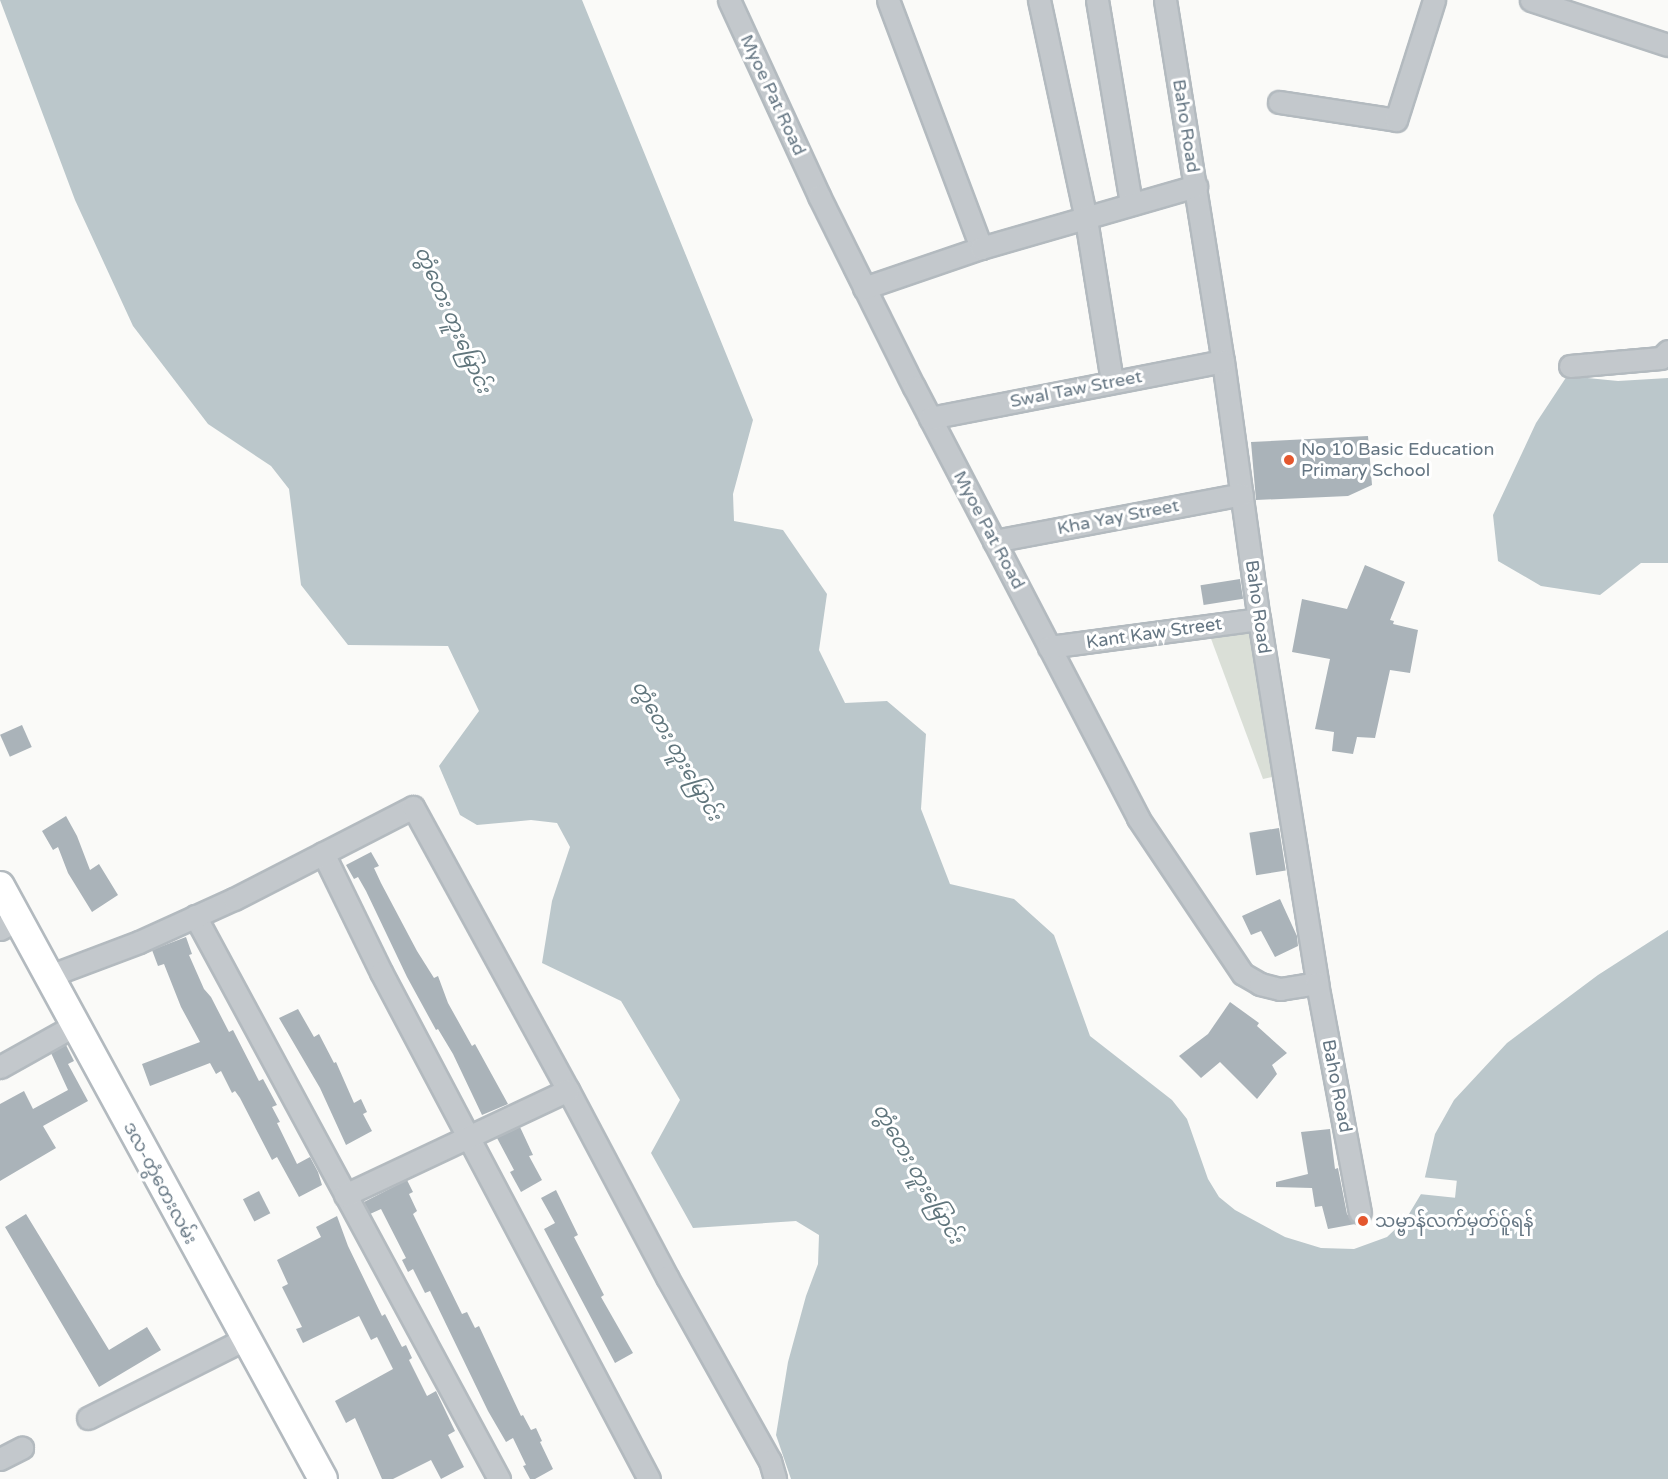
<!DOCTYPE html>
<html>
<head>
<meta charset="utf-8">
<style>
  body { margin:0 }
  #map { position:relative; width:1668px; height:1479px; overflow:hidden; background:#fafaf8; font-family:"Varela Round","Noto Sans Myanmar",sans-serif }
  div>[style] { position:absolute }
  .green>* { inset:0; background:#dadfd7 }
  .water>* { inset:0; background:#bbc7cb }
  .pier>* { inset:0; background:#fafaf8; transform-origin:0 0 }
  .building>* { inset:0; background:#aab3b9; transform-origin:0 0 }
  .roads { filter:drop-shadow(2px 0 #b3babf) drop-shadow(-2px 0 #b3babf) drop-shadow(0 2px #b3babf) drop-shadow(0 -2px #b3babf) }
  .minor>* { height:21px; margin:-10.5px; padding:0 10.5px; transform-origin:10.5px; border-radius:10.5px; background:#c3c8cc }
  .secondary>* { height:28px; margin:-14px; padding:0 14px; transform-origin:14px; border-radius:14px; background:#fff }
  .dots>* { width:16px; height:16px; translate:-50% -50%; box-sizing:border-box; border:3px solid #fff; border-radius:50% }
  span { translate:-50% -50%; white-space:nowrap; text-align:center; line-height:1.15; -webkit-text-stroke:6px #fff; paint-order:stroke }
  .street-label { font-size:18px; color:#657683 }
  .poi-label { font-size:18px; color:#657683 }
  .left { translate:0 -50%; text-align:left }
  .water-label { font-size:20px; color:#60757c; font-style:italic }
</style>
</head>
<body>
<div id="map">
  <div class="green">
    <div style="clip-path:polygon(1257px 629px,1281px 775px,1263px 779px,1210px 636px)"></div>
  </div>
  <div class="water">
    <div style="clip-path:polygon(0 0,582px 0,753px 420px,733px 494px,734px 521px,783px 530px,827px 594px,819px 650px,845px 703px,887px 701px,926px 734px,921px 809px,950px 884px,1014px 899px,1054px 935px,1090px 1036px,1172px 1100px,1187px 1119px,1208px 1179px,1219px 1197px,1235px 1210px,1285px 1237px,1321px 1248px,1354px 1249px,1387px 1237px,1406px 1219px,1421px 1194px,1435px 1134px,1454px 1100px,1507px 1043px,1598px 975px,1668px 930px,1668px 1479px,791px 1479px,776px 1435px,788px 1362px,806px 1296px,818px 1264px,819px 1235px,796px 1221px,693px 1228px,651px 1153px,680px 1100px,621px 1001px,542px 963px,552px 901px,570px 847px,557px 823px,531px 820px,477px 825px,460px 815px,439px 766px,479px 711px,448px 646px,348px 645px,301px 585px,289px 489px,271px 466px,208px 424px,133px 326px,75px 200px)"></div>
    <div style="clip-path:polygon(1567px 376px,1618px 381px,1668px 378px,1668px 563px,1641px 563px,1600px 595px,1541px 586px,1498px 561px,1493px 515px,1536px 423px)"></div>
  </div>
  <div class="pier">
    <div style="left:1421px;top:1177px;width:36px;height:17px;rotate:6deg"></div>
  </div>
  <div class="building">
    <div style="clip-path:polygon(1368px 436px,1372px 485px,1348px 496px,1256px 500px,1251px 442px)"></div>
    <div style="clip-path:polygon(1365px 565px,1405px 582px,1390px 620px,1394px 621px,1393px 624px,1418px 630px,1410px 673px,1390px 670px,1375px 738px,1357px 737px,1353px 754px,1332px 751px,1334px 732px,1315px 729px,1330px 659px,1292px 652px,1302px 599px,1347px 609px)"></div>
    <div style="left:1240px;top:579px;width:20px;height:40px;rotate:81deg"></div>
    <div style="left:22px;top:725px;width:24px;height:24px;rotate:66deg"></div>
    <div style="clip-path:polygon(66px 816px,77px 836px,90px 870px,99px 864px,118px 895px,92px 912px,68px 873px,58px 847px,53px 850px,42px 831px)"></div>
    <div style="left:1279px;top:828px;width:43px;height:30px;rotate:81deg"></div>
    <div style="clip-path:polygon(371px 852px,379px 866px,374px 868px,381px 883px,417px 951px,434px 978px,438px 976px,448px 1003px,472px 1046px,475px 1044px,508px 1104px,482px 1115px,453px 1054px,438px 1029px,436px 1030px,407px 977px,366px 891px,358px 877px,354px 879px,346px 865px)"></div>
    <div style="clip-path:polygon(1280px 899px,1297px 936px,1298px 946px,1275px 957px,1261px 931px,1251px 935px,1242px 916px)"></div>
    <div style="clip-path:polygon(186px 937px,192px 954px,189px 955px,204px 989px,211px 997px,229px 1032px,233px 1030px,259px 1081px,263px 1079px,277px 1105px,272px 1107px,280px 1122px,277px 1123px,297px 1164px,310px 1157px,318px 1172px,322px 1185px,299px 1197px,277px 1157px,272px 1160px,240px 1098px,235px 1091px,232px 1093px,221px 1071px,216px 1074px,210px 1063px,150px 1086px,142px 1064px,200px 1042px,181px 1007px,164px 964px,158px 966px,152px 950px)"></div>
    <div style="clip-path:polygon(1230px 1002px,1259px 1023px,1257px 1026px,1287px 1053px,1272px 1065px,1277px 1074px,1257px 1099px,1220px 1062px,1201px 1078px,1179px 1056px,1208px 1034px)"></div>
    <div style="clip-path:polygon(298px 1009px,314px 1037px,319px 1034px,334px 1063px,336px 1062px,354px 1103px,361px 1099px,367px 1112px,363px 1114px,372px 1131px,346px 1145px,320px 1088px,279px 1018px)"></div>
    <div style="clip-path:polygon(66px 1045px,74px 1061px,68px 1064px,88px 1101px,43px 1126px,56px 1148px,0 1181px,0 1104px,24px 1091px,33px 1109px,68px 1090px,51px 1053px)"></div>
    <div style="clip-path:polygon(520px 1127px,533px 1155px,529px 1156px,542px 1180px,521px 1192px,510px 1172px,514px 1170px,497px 1138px)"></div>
    <div style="clip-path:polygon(1330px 1129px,1335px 1169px,1338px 1168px,1347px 1214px,1355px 1224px,1328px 1229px,1322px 1206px,1315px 1207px,1312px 1188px,1276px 1187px,1276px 1182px,1308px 1174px,1301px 1132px)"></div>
    <div style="clip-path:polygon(407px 1180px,413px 1192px,409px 1194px,417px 1211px,413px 1214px,462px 1314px,467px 1312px,475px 1328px,479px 1326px,521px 1416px,523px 1415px,531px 1430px,536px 1428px,542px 1441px,540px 1442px,553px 1469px,535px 1479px,530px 1479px,523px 1466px,526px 1465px,513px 1438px,506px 1442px,488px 1411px,430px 1291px,425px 1293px,413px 1269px,408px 1272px,402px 1260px,406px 1258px,381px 1209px,370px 1214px,364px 1202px)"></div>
    <div style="clip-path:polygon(556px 1190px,578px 1235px,574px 1237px,604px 1295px,601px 1297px,633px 1353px,615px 1363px,544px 1229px,555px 1223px,541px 1198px)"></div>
    <div style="left:259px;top:1191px;width:25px;height:18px;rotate:63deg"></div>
    <div style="clip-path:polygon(26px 1214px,109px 1350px,147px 1327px,161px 1350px,99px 1387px,5px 1227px)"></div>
    <div style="clip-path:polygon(337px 1216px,348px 1246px,382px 1316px,385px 1314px,402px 1347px,406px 1345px,412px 1358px,409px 1360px,427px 1396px,436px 1391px,455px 1431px,448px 1435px,464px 1467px,441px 1479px,431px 1460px,393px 1479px,382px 1479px,355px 1418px,346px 1423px,335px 1401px,393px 1369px,377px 1337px,371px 1340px,359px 1316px,303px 1343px,296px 1329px,302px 1327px,282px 1287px,288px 1284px,277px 1260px,321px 1237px,316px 1227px)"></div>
  </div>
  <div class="roads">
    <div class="minor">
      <div style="left:729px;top:0;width:216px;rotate:65.3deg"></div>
      <div style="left:819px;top:196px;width:213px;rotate:63.6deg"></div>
      <div style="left:914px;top:387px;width:486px;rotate:62.5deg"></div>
      <div style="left:1138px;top:818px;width:188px;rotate:56.1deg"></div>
      <div style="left:1243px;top:974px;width:20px;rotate:30deg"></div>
      <div style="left:1260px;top:984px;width:21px;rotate:14deg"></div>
      <div style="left:1280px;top:989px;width:37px;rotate:-9deg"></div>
      <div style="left:888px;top:0;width:265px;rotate:69.4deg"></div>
      <div style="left:1039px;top:0;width:224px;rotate:77.9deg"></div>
      <div style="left:1086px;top:219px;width:165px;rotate:80.9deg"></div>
      <div style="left:1097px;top:0;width:207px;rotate:80.5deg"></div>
      <div style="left:1165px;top:0;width:366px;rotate:80.9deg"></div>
      <div style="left:1223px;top:361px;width:260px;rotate:82.1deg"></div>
      <div style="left:1259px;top:619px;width:369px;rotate:80.9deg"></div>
      <div style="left:1317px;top:983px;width:233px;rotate:79.4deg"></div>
      <div style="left:1531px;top:0;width:144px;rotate:18.2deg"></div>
      <div style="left:1279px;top:102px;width:118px;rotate:8.7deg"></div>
      <div style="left:1396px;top:120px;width:126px;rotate:-72.4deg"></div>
      <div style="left:864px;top:288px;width:124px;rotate:-18.9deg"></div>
      <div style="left:981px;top:248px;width:224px;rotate:-16.1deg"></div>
      <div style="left:1570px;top:366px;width:91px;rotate:-5deg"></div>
      <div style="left:1661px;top:358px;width:10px;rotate:-45deg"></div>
      <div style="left:930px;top:418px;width:298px;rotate:-11deg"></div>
      <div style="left:994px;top:541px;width:252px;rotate:-10.7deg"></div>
      <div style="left:1049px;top:647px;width:212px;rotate:-7.6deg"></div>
      <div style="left:323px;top:853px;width:132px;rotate:64deg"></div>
      <div style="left:381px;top:972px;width:573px;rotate:62.14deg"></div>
      <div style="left:195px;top:916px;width:640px;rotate:61.63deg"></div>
      <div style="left:0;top:929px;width:21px;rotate:-29deg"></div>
      <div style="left:49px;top:976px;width:96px;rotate:-20.7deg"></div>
      <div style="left:139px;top:942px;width:104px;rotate:-24.4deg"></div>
      <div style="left:234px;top:899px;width:201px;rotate:-27.2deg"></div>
      <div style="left:413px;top:807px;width:323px;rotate:61.3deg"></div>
      <div style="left:568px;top:1090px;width:212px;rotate:62.1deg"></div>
      <div style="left:667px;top:1277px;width:211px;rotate:60.8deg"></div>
      <div style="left:770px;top:1461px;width:19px;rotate:74deg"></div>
      <div style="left:0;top:1067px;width:86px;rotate:-29.2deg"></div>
      <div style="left:345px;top:1195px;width:246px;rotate:-25.2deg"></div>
      <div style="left:88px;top:1418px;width:176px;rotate:-26.7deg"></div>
      <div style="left:0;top:1459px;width:25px;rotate:-27deg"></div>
    </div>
    <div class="secondary">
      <div style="left:0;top:886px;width:675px;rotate:61.42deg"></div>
    </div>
  </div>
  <div class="dots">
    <div style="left:1289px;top:460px;background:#e4572e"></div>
    <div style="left:1363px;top:1221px;background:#e4572e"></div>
  </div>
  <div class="street-label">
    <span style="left:773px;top:95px;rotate:65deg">Myoe Pat Road</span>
    <span style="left:1186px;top:126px;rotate:81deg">Baho Road</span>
    <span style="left:1076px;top:389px;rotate:-11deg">Swal Taw Street</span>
    <span style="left:1118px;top:517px;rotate:-11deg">Kha Yay Street</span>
    <span style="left:989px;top:530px;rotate:62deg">Myoe Pat Road</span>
    <span style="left:1258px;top:607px;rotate:82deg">Baho Road</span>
    <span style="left:1154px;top:633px;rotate:-8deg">Kant Kaw Street</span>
    <span style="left:1337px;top:1086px;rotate:79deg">Baho Road</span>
    <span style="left:160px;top:1183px;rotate:62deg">ဒလ-တွံတေးလမ်း</span>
  </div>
  <div class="poi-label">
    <span class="left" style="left:1301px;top:460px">No 10 Basic Education<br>Primary School</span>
    <span class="left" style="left:1375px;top:1221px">သမ္ဗာန်လက်မှတ်ဝ်ူရန်</span>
  </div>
  <div class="water-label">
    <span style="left:452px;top:320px;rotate:66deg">တွံတေး တူးမြောင်း</span>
    <span style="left:676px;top:751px;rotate:60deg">တွံတေး တူးမြောင်း</span>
    <span style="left:917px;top:1174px;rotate:60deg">တွံတေး တူးမြောင်း</span>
  </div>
</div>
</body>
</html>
